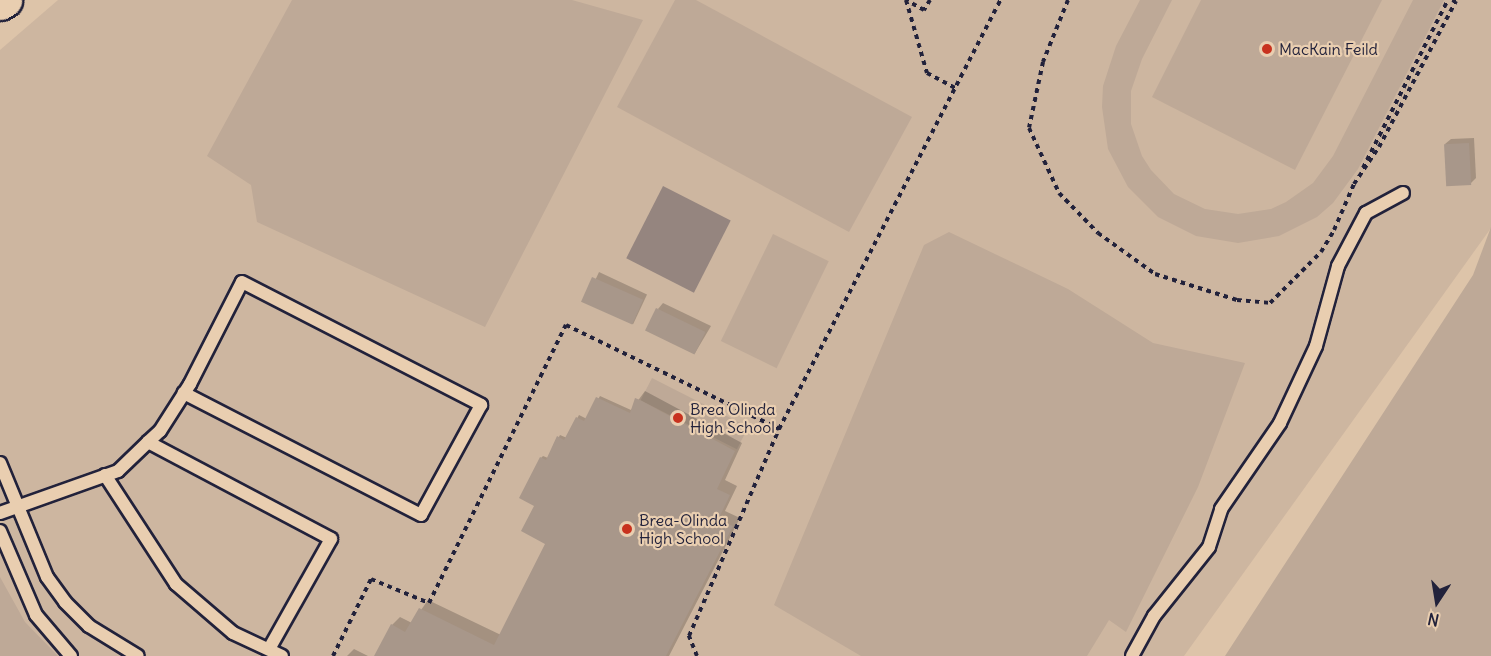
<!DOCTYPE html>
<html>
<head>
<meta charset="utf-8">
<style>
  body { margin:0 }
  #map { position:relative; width:1491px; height:656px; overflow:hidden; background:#ddc4a9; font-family:Delius,sans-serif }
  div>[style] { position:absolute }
  .built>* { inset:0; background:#cdb6a0 }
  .green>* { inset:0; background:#bea997; transform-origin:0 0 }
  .water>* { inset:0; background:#95857f; transform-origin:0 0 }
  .shadow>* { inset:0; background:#0003; transform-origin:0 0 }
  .building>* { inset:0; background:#a8978a; transform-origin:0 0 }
  .path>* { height:4px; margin-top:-2px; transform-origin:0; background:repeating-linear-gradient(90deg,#22223b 0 4.5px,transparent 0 9px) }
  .roads { filter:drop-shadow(2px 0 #22223b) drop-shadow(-2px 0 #22223b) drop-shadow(0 2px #22223b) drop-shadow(0 -2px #22223b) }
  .lane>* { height:12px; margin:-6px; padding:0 6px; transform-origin:6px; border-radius:6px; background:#e9ceb0 }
  .secondary>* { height:33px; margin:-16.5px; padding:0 16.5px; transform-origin:16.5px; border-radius:16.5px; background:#e9ceb0 }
  .dots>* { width:16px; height:16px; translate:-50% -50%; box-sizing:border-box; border:3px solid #e9ceb0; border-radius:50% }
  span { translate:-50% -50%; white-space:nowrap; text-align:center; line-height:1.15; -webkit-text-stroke:4.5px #e9ceb0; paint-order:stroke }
  .poi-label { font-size:16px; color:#22223b }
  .left { translate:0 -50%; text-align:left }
  .north { position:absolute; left:1407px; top:572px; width:60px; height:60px; -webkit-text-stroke:4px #e9ceb0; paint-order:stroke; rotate:192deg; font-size:16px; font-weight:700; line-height:24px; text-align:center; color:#22223b }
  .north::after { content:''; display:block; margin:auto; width:21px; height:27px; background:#22223b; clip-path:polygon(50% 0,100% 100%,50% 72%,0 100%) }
</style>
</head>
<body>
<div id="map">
  <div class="built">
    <div style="clip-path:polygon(58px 0,1491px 0,1491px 228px,1184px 656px,36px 656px,0 606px,0 50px)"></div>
  </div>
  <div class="green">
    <div style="clip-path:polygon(292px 0,572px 0,643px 20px,485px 327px,257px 222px,251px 185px,207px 156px)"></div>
    <div style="clip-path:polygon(675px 0,696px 0,912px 117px,849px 232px,617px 107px)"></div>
    <div style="clip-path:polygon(1140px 0,1172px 0,1142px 59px,1131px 91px,1131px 124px,1142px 156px,1151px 170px,1174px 194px,1205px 209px,1238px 214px,1271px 209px,1286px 202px,1313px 183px,1333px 156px,1413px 0,1444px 0,1358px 169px,1333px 203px,1317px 217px,1279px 236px,1238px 243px,1196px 236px,1158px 217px,1128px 187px,1108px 149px,1102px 107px,1103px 86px,1116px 46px)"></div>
    <div style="clip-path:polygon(1201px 0,1382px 0,1295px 170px,1152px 97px)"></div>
    <div style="clip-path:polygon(1491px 227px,1491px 656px,1225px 656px,1473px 275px)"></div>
    <div style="clip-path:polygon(949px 232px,1068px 289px,1153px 343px,1245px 363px,1198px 487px,1126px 632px,1109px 620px,1087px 656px,861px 656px,774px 605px,924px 245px)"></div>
    <div style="left:773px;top:234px;width:62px;height:119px;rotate:26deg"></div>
    <div style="left:652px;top:378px;width:108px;height:25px;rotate:27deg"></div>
    <div style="clip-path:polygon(0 577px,25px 622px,58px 656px,0 656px)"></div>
  </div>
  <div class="water">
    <div style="left:663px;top:186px;width:76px;height:81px;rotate:27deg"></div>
  </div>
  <div class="shadow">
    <div style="clip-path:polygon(1474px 138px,1476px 178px,1470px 184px,1445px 144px,1451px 139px)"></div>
    <div style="left:599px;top:272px;width:53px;height:33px;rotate:25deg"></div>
    <div style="clip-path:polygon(663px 303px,711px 326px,695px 353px,658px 309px)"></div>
    <div style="clip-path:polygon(645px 391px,742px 443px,725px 480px,737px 486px,725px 511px,740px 518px,669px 656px,376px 656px,392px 625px,400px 617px,412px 623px,428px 600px,501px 635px,547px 543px,539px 500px,541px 458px,543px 456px,548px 458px,560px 435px,567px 438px,579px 415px,587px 419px,600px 396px,631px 410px)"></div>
    <div style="clip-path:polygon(354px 649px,368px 656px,347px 656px)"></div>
  </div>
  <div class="building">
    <div style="left:1469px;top:143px;width:42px;height:25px;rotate:87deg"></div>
    <div style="left:592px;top:277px;width:56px;height:27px;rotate:24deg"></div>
    <div style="left:656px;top:308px;width:55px;height:25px;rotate:26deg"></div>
    <div style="clip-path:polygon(596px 397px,630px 413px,635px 398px,640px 400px,735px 451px,717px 489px,730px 495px,718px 520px,733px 526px,666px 656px,374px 656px,391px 624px,405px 632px,419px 608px,494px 645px,545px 544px,521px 531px,534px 506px,519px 498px,540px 457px,546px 460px,557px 436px,564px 440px,576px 417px,584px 421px)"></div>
  </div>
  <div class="path">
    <div style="left:930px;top:0;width:12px;rotate:121deg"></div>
    <div style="left:924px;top:10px;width:21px;rotate:-151deg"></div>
    <div style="left:906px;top:0;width:76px;rotate:74deg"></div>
    <div style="left:927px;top:73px;width:32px;rotate:28deg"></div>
    <div style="left:1068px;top:0;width:67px;rotate:112deg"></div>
    <div style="left:1043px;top:62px;width:67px;rotate:102deg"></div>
    <div style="left:1029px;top:128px;width:72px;rotate:65.2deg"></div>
    <div style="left:1059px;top:193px;width:56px;rotate:45.7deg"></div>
    <div style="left:1098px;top:233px;width:70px;rotate:35.7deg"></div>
    <div style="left:1155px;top:274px;width:86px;rotate:17.6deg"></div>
    <div style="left:1237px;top:300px;width:33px;rotate:5deg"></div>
    <div style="left:1270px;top:303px;width:72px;rotate:-45deg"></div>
    <div style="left:1321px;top:252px;width:26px;rotate:-59deg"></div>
    <div style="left:1334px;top:230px;width:50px;rotate:-66.5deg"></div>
    <div style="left:1354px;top:184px;width:45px;rotate:-56deg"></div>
    <div style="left:1379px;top:147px;width:165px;rotate:-62.2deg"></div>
    <div style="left:1456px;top:1px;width:4px;rotate:-166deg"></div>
    <div style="left:1363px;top:168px;width:188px;rotate:-63.2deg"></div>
    <div style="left:333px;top:656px;width:86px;rotate:-63.7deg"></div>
    <div style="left:371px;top:579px;width:63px;rotate:22.5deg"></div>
    <div style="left:429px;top:603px;width:310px;rotate:-63.8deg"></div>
    <div style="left:566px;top:325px;width:237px;rotate:26deg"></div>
    <div style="left:779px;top:429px;width:483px;rotate:-62.7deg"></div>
    <div style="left:697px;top:656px;width:22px;rotate:-112deg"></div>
    <div style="left:689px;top:636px;width:226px;rotate:-66.5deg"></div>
  </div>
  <div class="roads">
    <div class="lane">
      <div style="left:148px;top:442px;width:207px;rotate:27.9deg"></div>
      <div style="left:331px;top:539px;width:126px;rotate:119.4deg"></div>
      <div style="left:0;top:463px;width:123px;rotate:67.6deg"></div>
      <div style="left:47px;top:577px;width:31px;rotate:54deg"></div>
      <div style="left:65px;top:602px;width:34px;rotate:45deg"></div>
      <div style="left:89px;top:626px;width:57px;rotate:31.5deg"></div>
      <div style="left:105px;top:475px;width:130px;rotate:56.9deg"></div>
      <div style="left:176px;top:584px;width:75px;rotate:40.7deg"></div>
      <div style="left:233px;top:633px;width:54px;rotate:25.1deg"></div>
      <div style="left:0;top:513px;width:125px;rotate:-19.6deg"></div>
      <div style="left:118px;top:471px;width:42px;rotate:-44deg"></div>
      <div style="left:148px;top:442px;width:16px;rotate:-43deg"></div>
      <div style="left:160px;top:431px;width:56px;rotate:-57.4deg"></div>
      <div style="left:190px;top:384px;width:114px;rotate:-63deg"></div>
      <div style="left:242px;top:282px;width:269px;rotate:27.2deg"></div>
      <div style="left:481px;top:405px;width:125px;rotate:118.6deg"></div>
      <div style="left:421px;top:515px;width:267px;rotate:-152.8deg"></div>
      <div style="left:0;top:531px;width:91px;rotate:66.8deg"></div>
      <div style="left:36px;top:615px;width:54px;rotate:49.5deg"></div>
      <div style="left:1132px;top:656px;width:46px;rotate:-61.2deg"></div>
      <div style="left:1154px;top:616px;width:88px;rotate:-51.4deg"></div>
      <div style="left:1209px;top:547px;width:40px;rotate:-72deg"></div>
      <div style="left:1221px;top:509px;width:104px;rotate:-55.5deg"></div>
      <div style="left:1280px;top:423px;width:85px;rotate:-64.9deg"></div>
      <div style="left:1316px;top:346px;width:83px;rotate:-74.6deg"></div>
      <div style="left:1338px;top:266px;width:60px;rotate:-62.2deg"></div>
      <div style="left:1366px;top:213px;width:42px;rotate:-28.4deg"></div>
    </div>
    <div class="secondary">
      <div style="left:0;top:3px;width:6px;rotate:-31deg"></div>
    </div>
  </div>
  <div class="dots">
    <div style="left:1267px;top:49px;background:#c8321e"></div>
    <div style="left:678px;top:418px;background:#c8321e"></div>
    <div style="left:627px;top:529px;background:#c8321e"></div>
  </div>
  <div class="poi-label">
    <span class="left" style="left:1279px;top:49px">MacKain Feild</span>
    <span class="left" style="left:690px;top:418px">Brea Olinda<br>High School</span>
    <span class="left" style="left:639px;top:529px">Brea-Olinda<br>High School</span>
  </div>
  <div class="north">N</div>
</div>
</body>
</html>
